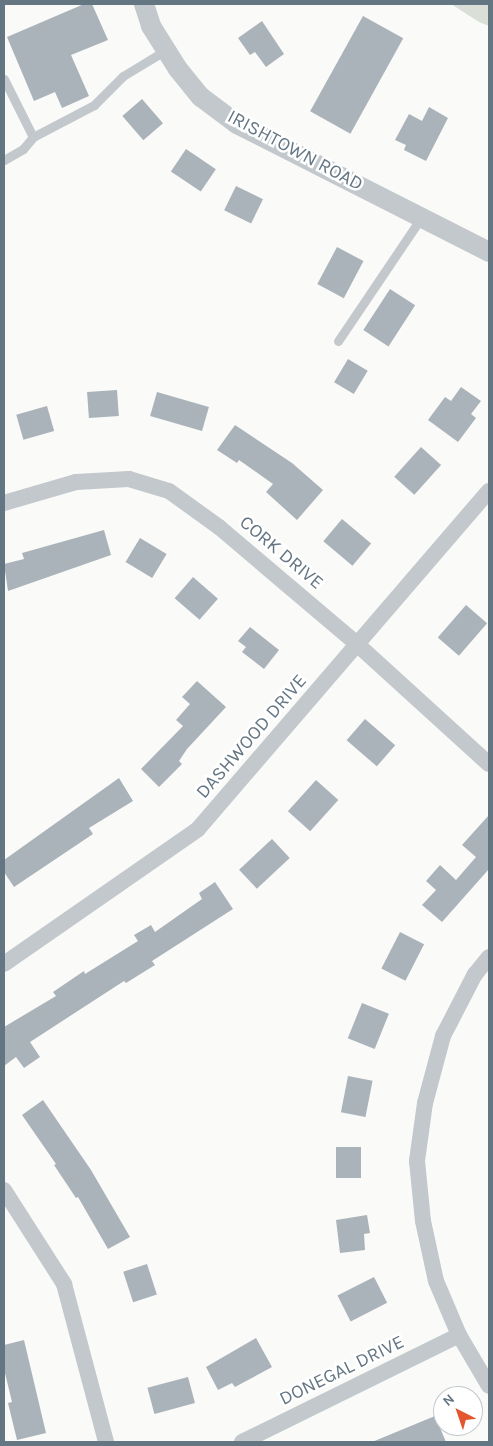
<!DOCTYPE html>
<html>
<head>
<meta charset="utf-8">
<style>
  body { margin:0 }
  #map { position:relative; width:493px; height:1446px; overflow:hidden; background:#fafaf8; font-family:Karla,sans-serif }
  div>[style] { position:absolute }
  .green>* { inset:0; background:#dadfd7 }
  .building>* { inset:0; background:#aab3b9; transform-origin:0 0 }
  .service>* { height:9px; margin:-4.5px; padding:0 4.5px; transform-origin:4.5px; border-radius:4.5px; background:#c3c8cc }
  .minor>* { height:16px; margin:-8px; padding:0 8px; transform-origin:8px; border-radius:8px; background:#c3c8cc }
  .tertiary>* { height:20px; margin:-10px; padding:0 10px; transform-origin:10px; border-radius:10px; background:#c3c8cc }
  span { translate:-50% -50%; white-space:nowrap; text-align:center; line-height:1.15; -webkit-text-stroke:5px #fff; paint-order:stroke }
  .street-label { font-size:19px; color:#657683 }
  .frame { position:absolute; inset:0; border:5px solid #657683; pointer-events:none }
  .north { position:absolute; left:433px; top:1386px; width:50px; height:50px; box-sizing:border-box; background:#fff; border:1px solid #c1c8cd; border-radius:50%; rotate:319deg; font-size:14px; font-weight:700; line-height:20px; text-align:center; color:#657683 }
  .north::after { content:''; display:block; margin:auto; width:18px; height:22px; background:#e4572e; clip-path:polygon(50% 0,100% 100%,50% 72%,0 100%) }
</style>
</head>
<body>
<div id="map">
  <div class="green">
    <div style="clip-path:polygon(451px 4px,489px 4px,489px 26px,479px 22px)"></div>
  </div>
  <div class="building">
    <div style="clip-path:polygon(84px 4px,92px 4px,108px 40px,71px 55px,89px 96px,62px 108px,55px 92px,34px 101px,7px 37px)"></div>
    <div style="left:363px;top:16px;width:46px;height:109px;rotate:29deg"></div>
    <div style="clip-path:polygon(262px 21px,284px 54px,266px 67px,255px 52px,250px 55px,238px 38px)"></div>
    <div style="left:142px;top:99px;width:32px;height:26px;rotate:49deg"></div>
    <div style="clip-path:polygon(429px 107px,448px 118px,426px 161px,404px 150px,406px 145px,395px 140px,409px 114px,422px 121px)"></div>
    <div style="left:186px;top:149px;width:36px;height:27px;rotate:34deg"></div>
    <div style="left:236px;top:186px;width:30px;height:27px;rotate:26deg"></div>
    <div style="left:337px;top:247px;width:30px;height:42px;rotate:28deg"></div>
    <div style="left:390px;top:289px;width:30px;height:49px;rotate:33deg"></div>
    <div style="left:348px;top:359px;width:23px;height:27px;rotate:31deg"></div>
    <div style="clip-path:polygon(461px 387px,481px 401px,471px 414px,476px 418px,458px 442px,428px 420px,445px 397px,451px 401px)"></div>
    <div style="left:117px;top:390px;width:26px;height:30px;rotate:86deg"></div>
    <div style="left:157px;top:392px;width:54px;height:25px;rotate:16deg"></div>
    <div style="left:47px;top:406px;width:26px;height:32px;rotate:74deg"></div>
    <div style="clip-path:polygon(235px 425px,292px 463px,323px 490px,297px 520px,266px 492px,273px 484px,239px 460px,237px 463px,217px 450px)"></div>
    <div style="left:421px;top:447px;width:27px;height:40px;rotate:42deg"></div>
    <div style="left:342px;top:519px;width:38px;height:29px;rotate:40deg"></div>
    <div style="clip-path:polygon(104px 530px,111px 555px,8px 591px,4px 564px,24px 559px,22px 553px)"></div>
    <div style="left:140px;top:538px;width:31px;height:28px;rotate:31deg"></div>
    <div style="left:193px;top:577px;width:33px;height:28px;rotate:41deg"></div>
    <div style="left:466px;top:605px;width:28px;height:43px;rotate:41deg"></div>
    <div style="clip-path:polygon(250px 627px,279px 650px,264px 669px,242px 652px,246px 647px,238px 641px)"></div>
    <div style="clip-path:polygon(197px 681px,226px 707px,187px 749px,179px 761px,182px 764px,159px 787px,141px 769px,183px 726px,176px 720px,190px 704px,182px 697px)"></div>
    <div style="left:365px;top:719px;width:40px;height:28px;rotate:41deg"></div>
    <div style="clip-path:polygon(119px 778px,133px 801px,89px 828px,93px 834px,14px 887px,4px 872px,4px 860px)"></div>
    <div style="left:316px;top:780px;width:30px;height:42px;rotate:42deg"></div>
    <div style="clip-path:polygon(489px 815px,489px 869px,442px 922px,422px 905px,436px 890px,426px 881px,440px 865px,456px 880px,476px 857px,462px 845px)"></div>
    <div style="left:272px;top:839px;width:26px;height:45px;rotate:47deg"></div>
    <div style="clip-path:polygon(215px 882px,233px 909px,152px 961px,155px 965px,126px 983px,124px 981px,30px 1042px,40px 1057px,24px 1068px,16px 1057px,4px 1066px,4px 1027px,56px 996px,53px 992px,84px 971px,85px 974px,138px 941px,134px 935px,151px 925px,155px 932px,202px 899px,199px 893px)"></div>
    <div style="left:400px;top:932px;width:27px;height:41px;rotate:27deg"></div>
    <div style="left:362px;top:1003px;width:29px;height:38px;rotate:22deg"></div>
    <div style="left:348px;top:1076px;width:25px;height:37px;rotate:11deg"></div>
    <div style="clip-path:polygon(43px 1100px,91px 1170px,130px 1237px,108px 1249px,78px 1197px,76px 1198px,54px 1165px,56px 1164px,22px 1115px)"></div>
    <div style="left:336px;top:1147px;width:25px;height:31px"></div>
    <div style="clip-path:polygon(367px 1215px,370px 1233px,364px 1234px,365px 1250px,340px 1253px,336px 1220px)"></div>
    <div style="left:147px;top:1264px;width:32px;height:25px;rotate:72deg"></div>
    <div style="left:374px;top:1277px;width:29px;height:41px;rotate:63deg"></div>
    <div style="clip-path:polygon(256px 1338px,272px 1367px,235px 1387px,232px 1383px,218px 1390px,206px 1367px)"></div>
    <div style="clip-path:polygon(24px 1340px,46px 1433px,17px 1440px,8px 1403px,12px 1402px,4px 1369px,4px 1345px)"></div>
    <div style="left:188px;top:1377px;width:27px;height:42px;rotate:75deg"></div>
    <div style="clip-path:polygon(435px 1416px,446px 1442px,372px 1442px)"></div>
  </div>
  <div class="service">
    <div style="left:4px;top:79px;width:65px;rotate:63.4deg"></div>
    <div style="left:4px;top:160px;width:22px;rotate:-30deg"></div>
    <div style="left:23px;top:149px;width:16px;rotate:-50deg"></div>
    <div style="left:33px;top:137px;width:69px;rotate:-27.7deg"></div>
    <div style="left:94px;top:105px;width:41px;rotate:-45deg"></div>
    <div style="left:123px;top:76px;width:50px;rotate:-31.2deg"></div>
    <div style="left:338px;top:341px;width:148px;rotate:-56deg"></div>
  </div>
  <div class="minor">
    <div style="left:4px;top:503px;width:75px;rotate:-16.3deg"></div>
    <div style="left:76px;top:482px;width:53px;rotate:-3.2deg"></div>
    <div style="left:129px;top:479px;width:42px;rotate:16.7deg"></div>
    <div style="left:169px;top:491px;width:62px;rotate:35.8deg"></div>
    <div style="left:219px;top:527px;width:182px;rotate:40.3deg"></div>
    <div style="left:358px;top:645px;width:177px;rotate:42.3deg"></div>
    <div style="left:489px;top:957px;width:22px;rotate:129deg"></div>
    <div style="left:475px;top:974px;width:70px;rotate:117.3deg"></div>
    <div style="left:443px;top:1036px;width:69px;rotate:105deg"></div>
    <div style="left:425px;top:1103px;width:59px;rotate:97.9deg"></div>
    <div style="left:417px;top:1161px;width:60px;rotate:84.3deg"></div>
    <div style="left:423px;top:1221px;width:61px;rotate:77.8deg"></div>
    <div style="left:436px;top:1281px;width:59px;rotate:66.9deg"></div>
    <div style="left:459px;top:1335px;width:59px;rotate:59.5deg"></div>
    <div style="left:4px;top:964px;width:236px;rotate:-34.8deg"></div>
    <div style="left:198px;top:829px;width:446px;rotate:-49.3deg"></div>
    <div style="left:4px;top:1190px;width:112px;rotate:57.4deg"></div>
    <div style="left:64px;top:1284px;width:163px;rotate:75.1deg"></div>
    <div style="left:242px;top:1442px;width:242px;rotate:-26.2deg"></div>
  </div>
  <div class="tertiary">
    <div style="left:144px;top:4px;width:23px;rotate:72deg"></div>
    <div style="left:151px;top:26px;width:51px;rotate:57.9deg"></div>
    <div style="left:178px;top:69px;width:36px;rotate:51deg"></div>
    <div style="left:201px;top:97px;width:45px;rotate:36.9deg"></div>
    <div style="left:237px;top:124px;width:283px;rotate:26.9deg"></div>
  </div>
  <div class="street-label">
    <span style="left:295px;top:151px;rotate:28deg">IRISHTOWN ROAD</span>
    <span style="left:281px;top:553px;rotate:40deg">CORK DRIVE</span>
    <span style="left:252px;top:737px;rotate:-49deg">DASHWOOD DRIVE</span>
    <span style="left:342px;top:1371px;rotate:-26deg">DONEGAL DRIVE</span>
  </div>
  <div class="frame"></div>
  <div class="north">N</div>
</div>
</body>
</html>
